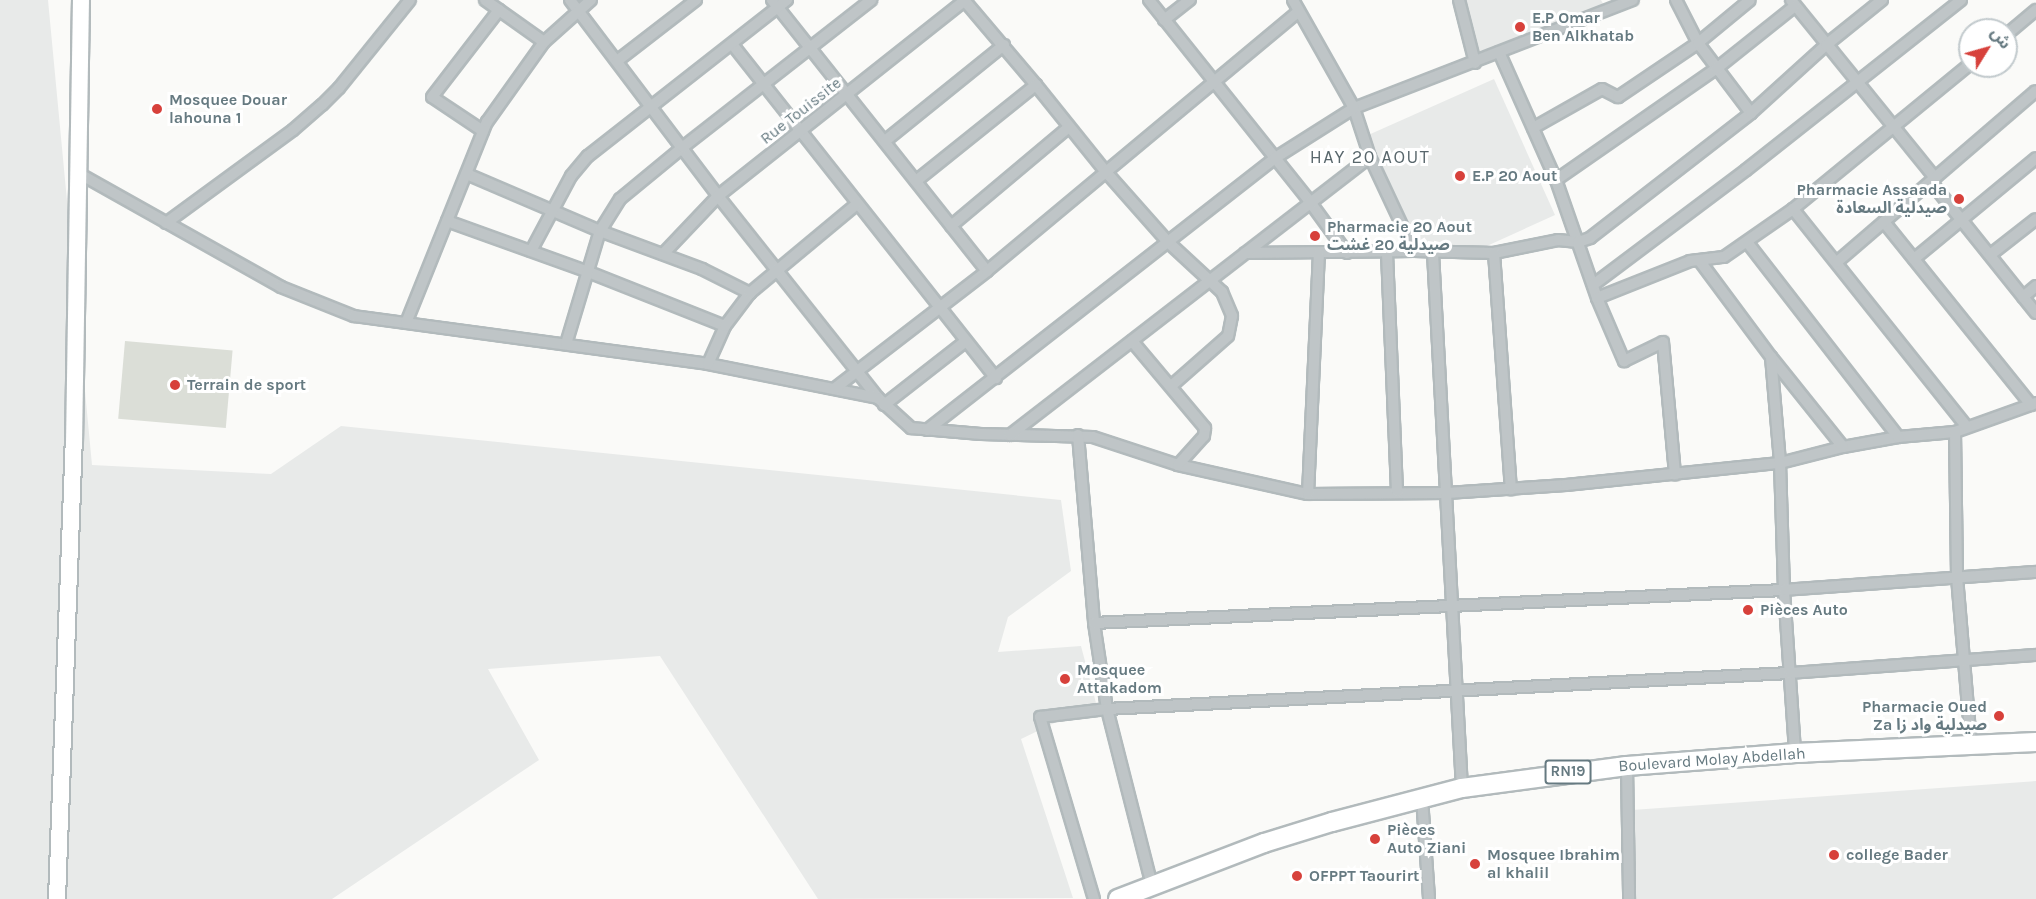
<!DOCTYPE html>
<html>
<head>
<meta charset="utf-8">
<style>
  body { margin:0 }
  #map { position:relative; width:2036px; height:899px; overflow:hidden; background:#fafaf8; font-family:Karla,"Noto Sans Arabic",sans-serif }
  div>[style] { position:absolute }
  .built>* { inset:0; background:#e8eae9 }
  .green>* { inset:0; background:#dbded7; transform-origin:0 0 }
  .roads { filter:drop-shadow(2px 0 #b2babc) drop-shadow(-2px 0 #b2babc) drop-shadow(0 2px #b2babc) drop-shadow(0 -2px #b2babc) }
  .minor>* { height:10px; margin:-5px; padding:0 5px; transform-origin:5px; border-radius:5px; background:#bfc5c7 }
  .secondary>* { height:16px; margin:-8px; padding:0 8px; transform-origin:8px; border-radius:8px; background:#fff }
  .primary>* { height:18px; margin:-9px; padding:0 9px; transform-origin:9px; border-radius:9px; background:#fff }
  .dots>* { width:16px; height:16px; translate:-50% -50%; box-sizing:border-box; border:3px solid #fff; border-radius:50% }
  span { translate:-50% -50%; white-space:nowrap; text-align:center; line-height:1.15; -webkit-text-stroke:6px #fff; paint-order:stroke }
  .shield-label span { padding:2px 4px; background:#fff; border:2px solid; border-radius:4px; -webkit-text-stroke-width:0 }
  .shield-label { font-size:15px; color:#667a81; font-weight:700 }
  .poi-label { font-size:16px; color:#667a81; font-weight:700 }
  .left { translate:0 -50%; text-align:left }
  .right { translate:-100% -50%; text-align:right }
  .street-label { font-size:16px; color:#667a81 }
  .neighbourhood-label { font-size:18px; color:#59676c; letter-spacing:1.5px }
  .north { position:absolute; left:1958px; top:18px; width:60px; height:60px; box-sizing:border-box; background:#fff; border:2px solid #c2cacd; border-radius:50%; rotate:53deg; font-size:16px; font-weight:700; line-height:24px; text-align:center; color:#667a81 }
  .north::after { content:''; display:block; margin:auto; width:21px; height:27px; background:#d7413b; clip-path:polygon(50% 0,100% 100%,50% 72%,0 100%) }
</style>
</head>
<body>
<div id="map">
  <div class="built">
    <div style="clip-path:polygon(0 0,48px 0,92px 465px,271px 474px,341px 426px,1061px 500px,1071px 571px,1008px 617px,998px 652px,1081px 646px,1096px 703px,1021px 739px,1073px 898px,818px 899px,660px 656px,488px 669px,539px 760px,332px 899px,0 899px)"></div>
    <div style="clip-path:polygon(1462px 0,1601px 0,1606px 9px,1568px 28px,1476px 52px)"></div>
    <div style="clip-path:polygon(1494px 79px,1555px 215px,1478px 250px,1412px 240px,1366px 136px)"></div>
    <div style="clip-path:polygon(2036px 781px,2036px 899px,1632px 899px,1632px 810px)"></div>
  </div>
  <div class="green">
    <div style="left:125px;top:341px;width:108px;height:78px;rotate:5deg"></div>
  </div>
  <div class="roads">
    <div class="minor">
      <div style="left:485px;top:0;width:72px;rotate:35.4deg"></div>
      <div style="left:570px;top:0;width:246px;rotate:52.9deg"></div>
      <div style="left:718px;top:196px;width:258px;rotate:51.6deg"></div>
      <div style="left:878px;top:398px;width:45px;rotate:42.3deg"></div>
      <div style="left:911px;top:428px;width:70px;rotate:4.9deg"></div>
      <div style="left:981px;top:434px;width:112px;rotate:1.5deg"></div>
      <div style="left:1093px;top:437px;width:89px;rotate:18.2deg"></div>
      <div style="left:1178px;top:465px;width:133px;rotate:12.6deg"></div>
      <div style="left:1308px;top:494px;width:139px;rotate:-0.4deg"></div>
      <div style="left:1447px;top:493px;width:119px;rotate:-3.8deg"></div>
      <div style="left:1566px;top:485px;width:215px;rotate:-5.9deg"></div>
      <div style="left:1780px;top:463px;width:65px;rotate:-14.3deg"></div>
      <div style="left:1843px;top:447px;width:56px;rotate:-10.3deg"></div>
      <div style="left:1898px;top:437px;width:57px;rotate:-5deg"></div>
      <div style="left:1955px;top:432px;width:86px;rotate:-19.7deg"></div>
      <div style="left:772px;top:0;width:346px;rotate:51.6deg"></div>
      <div style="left:964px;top:0;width:111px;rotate:49.7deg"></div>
      <div style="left:1036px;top:85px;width:112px;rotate:51.2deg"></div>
      <div style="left:1106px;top:172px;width:94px;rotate:48.5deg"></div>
      <div style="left:1168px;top:242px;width:74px;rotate:42.8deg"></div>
      <div style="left:1222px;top:292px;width:26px;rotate:67deg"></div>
      <div style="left:1232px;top:316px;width:20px;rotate:101deg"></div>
      <div style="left:1228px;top:336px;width:76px;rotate:138.7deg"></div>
      <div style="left:1149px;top:0;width:258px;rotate:51.4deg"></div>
      <div style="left:1310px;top:202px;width:63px;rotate:54deg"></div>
      <div style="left:1459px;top:0;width:65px;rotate:75.7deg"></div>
      <div style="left:1676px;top:0;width:48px;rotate:62.9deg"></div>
      <div style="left:1698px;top:43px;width:88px;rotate:52.9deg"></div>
      <div style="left:1791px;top:0;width:229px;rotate:51deg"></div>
      <div style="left:1164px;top:20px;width:33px;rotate:-38deg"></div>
      <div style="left:2006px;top:35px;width:39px;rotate:-40deg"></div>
      <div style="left:732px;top:44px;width:426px;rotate:51.7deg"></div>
      <div style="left:1499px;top:52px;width:140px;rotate:66deg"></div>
      <div style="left:1556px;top:180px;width:125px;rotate:70.8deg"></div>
      <div style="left:1597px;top:298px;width:69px;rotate:66.8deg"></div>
      <div style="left:1624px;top:361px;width:43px;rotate:-26deg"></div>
      <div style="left:1663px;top:342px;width:133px;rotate:84.8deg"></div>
      <div style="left:617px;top:61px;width:100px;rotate:-37.7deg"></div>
      <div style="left:1533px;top:128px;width:79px;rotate:-29.5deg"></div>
      <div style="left:1602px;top:89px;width:18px;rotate:27deg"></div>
      <div style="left:1618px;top:97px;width:97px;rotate:-34deg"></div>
      <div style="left:1698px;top:43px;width:67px;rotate:-39.6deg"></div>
      <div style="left:483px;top:131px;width:61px;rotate:-146.3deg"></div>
      <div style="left:432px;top:97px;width:110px;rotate:-52.4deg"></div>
      <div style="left:885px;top:141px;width:153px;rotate:-38.9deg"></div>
      <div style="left:80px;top:174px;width:231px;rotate:29.3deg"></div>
      <div style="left:281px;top:287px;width:79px;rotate:21.7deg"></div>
      <div style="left:354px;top:316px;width:357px;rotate:7.7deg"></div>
      <div style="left:708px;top:364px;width:173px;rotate:11.3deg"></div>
      <div style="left:467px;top:174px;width:145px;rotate:23.2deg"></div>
      <div style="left:600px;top:231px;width:109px;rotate:20.4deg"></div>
      <div style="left:702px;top:269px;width:54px;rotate:26.6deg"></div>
      <div style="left:1556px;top:180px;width:195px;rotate:-34.8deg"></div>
      <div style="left:1716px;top:69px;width:101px;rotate:-38.6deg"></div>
      <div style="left:916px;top:181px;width:154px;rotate:-38.7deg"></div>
      <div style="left:1931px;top:182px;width:168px;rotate:51.3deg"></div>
      <div style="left:1793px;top:209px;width:279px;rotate:51.4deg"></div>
      <div style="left:447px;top:221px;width:148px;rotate:19.8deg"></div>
      <div style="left:586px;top:271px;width:149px;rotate:21.6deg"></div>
      <div style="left:1884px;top:222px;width:235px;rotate:51.2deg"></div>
      <div style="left:166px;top:223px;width:157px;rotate:-36.2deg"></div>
      <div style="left:293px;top:130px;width:38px;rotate:-41deg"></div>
      <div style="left:322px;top:105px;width:24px;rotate:-45deg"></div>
      <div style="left:339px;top:88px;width:113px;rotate:-51.1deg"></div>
      <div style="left:951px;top:226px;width:154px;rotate:-40deg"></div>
      <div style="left:1747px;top:242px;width:247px;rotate:52.2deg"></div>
      <div style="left:531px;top:251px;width:85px;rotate:-61.9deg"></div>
      <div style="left:571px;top:176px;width:26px;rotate:-50deg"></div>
      <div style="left:588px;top:156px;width:253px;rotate:-38.1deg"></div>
      <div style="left:1414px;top:251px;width:104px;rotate:-115.1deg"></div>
      <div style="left:1370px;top:157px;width:52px;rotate:-108.1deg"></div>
      <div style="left:1354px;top:108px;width:299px;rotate:-21.2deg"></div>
      <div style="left:1245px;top:253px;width:169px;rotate:-0.7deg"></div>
      <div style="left:1414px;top:251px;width:80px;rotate:1.4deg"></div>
      <div style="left:1494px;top:253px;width:65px;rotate:-11.5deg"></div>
      <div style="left:1558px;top:240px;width:20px;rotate:6deg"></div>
      <div style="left:1578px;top:242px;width:13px;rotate:-18deg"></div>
      <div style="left:1590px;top:238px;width:204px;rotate:-37.8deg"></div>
      <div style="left:1751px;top:113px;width:101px;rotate:-42.2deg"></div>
      <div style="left:1826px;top:45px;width:72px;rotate:-38.8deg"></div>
      <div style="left:1387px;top:253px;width:239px;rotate:87.6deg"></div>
      <div style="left:1433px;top:253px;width:536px;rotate:86.9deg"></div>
      <div style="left:1494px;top:253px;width:237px;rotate:85.9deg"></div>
      <div style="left:663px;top:254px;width:80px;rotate:-46.5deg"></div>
      <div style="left:718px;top:196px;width:315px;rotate:-38.4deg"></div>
      <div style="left:1990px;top:255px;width:58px;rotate:-38deg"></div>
      <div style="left:1914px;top:259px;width:158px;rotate:-39.6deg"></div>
      <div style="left:1699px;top:260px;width:121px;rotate:53.4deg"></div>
      <div style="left:1771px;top:357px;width:115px;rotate:51.3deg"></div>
      <div style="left:1837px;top:262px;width:262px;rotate:-40.7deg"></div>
      <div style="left:1593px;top:285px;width:191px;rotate:-36.9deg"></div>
      <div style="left:1746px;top:170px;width:274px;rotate:-38.3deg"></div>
      <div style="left:2023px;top:297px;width:17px;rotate:-40deg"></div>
      <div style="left:1597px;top:298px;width:100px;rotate:-21.7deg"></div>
      <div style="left:1690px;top:261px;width:34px;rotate:-7deg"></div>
      <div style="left:1724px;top:257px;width:84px;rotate:-34.8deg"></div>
      <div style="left:1793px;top:209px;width:229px;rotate:-39.3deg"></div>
      <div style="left:406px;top:323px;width:217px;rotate:-68.1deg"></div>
      <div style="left:487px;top:122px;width:98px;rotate:-54.5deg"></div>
      <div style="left:544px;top:42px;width:63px;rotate:-41.8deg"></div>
      <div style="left:1132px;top:341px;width:114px;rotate:50deg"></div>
      <div style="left:1205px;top:428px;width:8px;rotate:97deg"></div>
      <div style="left:1204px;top:436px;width:39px;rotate:132deg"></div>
      <div style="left:566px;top:344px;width:118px;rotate:-73.3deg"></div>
      <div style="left:600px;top:231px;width:38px;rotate:-58deg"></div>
      <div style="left:620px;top:199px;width:82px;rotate:-39.5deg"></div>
      <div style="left:683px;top:147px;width:239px;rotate:-38deg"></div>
      <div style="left:1771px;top:357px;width:106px;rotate:85.1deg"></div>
      <div style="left:1780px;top:463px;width:127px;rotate:88.2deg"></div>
      <div style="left:1784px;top:590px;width:163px;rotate:86.1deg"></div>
      <div style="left:708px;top:364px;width:42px;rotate:-65.9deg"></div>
      <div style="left:725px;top:326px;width:41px;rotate:-52.9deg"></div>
      <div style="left:750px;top:293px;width:139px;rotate:-39.8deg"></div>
      <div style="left:834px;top:389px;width:193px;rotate:-37.6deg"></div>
      <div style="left:987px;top:271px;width:406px;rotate:-39.8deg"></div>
      <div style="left:884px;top:405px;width:104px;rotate:-38deg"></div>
      <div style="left:927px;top:430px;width:442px;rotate:-38deg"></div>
      <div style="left:1275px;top:158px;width:93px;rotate:-32.3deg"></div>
      <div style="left:1354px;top:108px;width:124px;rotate:-119.5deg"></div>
      <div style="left:1955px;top:432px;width:145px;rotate:89.2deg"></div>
      <div style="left:1957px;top:577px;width:167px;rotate:85.2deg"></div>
      <div style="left:1010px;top:435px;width:455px;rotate:-37.7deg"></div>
      <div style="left:1078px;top:435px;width:189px;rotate:85.1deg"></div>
      <div style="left:1094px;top:623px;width:87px;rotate:81.4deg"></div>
      <div style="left:1107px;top:709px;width:182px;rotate:75.7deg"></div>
      <div style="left:1308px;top:494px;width:240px;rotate:-87.4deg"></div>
      <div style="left:1094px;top:623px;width:691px;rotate:-2.74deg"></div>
      <div style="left:1784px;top:590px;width:253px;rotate:-4.1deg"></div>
      <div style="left:1627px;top:766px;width:133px;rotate:89.1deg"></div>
      <div style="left:1422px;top:798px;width:101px;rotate:86deg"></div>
      <div style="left:1094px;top:899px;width:190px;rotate:-106.5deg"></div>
      <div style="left:1040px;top:717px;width:67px;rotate:-6.8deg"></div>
      <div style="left:1107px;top:709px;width:684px;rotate:-3.02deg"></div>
      <div style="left:1790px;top:673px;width:247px;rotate:-4.2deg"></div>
    </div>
    <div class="secondary">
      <div style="left:57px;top:899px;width:455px;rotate:-87.9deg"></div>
      <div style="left:74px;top:444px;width:444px;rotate:-89.1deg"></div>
    </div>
    <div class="primary">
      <div style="left:1118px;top:899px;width:156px;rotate:-21deg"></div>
      <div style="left:1264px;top:843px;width:71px;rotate:-17.2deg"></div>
      <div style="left:1332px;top:822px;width:134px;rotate:-14.7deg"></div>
      <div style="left:1462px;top:788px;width:166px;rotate:-7.6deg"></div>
      <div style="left:1627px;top:766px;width:169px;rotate:-4.4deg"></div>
      <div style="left:1795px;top:753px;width:241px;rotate:-2.6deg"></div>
    </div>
  </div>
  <div class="dots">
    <div style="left:1520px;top:27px;background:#d7413b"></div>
    <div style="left:157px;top:109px;background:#d7413b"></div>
    <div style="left:1460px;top:176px;background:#d7413b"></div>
    <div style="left:1959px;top:199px;background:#d7413b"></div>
    <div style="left:1315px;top:236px;background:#d7413b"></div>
    <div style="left:175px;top:385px;background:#d7413b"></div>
    <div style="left:1748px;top:610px;background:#d7413b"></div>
    <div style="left:1065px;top:679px;background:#d7413b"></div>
    <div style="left:1999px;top:716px;background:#d7413b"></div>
    <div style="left:1375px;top:839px;background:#d7413b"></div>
    <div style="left:1834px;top:855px;background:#d7413b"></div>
    <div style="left:1475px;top:864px;background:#d7413b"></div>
    <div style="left:1297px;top:876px;background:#d7413b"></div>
  </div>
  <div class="shield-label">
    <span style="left:1568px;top:772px">RN19</span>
  </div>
  <div class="poi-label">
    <span class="left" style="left:1532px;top:27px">E.P Omar<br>Ben Alkhatab</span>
    <span class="left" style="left:169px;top:109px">Mosquee Douar<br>lahouna 1</span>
    <span class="left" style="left:1472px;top:176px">E.P 20 Aout</span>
    <span class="right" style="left:1947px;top:199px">Pharmacie Assaada<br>صيدلية السعادة</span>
    <span class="left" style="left:1327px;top:236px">Pharmacie 20 Aout<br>صيدلية 20 غشت</span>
    <span class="left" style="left:187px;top:385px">Terrain de sport</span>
    <span class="left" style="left:1760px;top:610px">Pièces Auto</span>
    <span class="left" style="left:1077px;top:679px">Mosquee<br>Attakadom</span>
    <span class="right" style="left:1987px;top:716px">Pharmacie Oued<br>Za صيدلية واد زا</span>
    <span class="left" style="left:1387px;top:839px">Pièces<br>Auto Ziani</span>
    <span class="left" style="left:1487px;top:864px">Mosquee Ibrahim<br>al khalil</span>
    <span class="left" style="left:1846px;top:855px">college Bader</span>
    <span class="left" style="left:1309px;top:876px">OFPPT Taourirt</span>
  </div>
  <div class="street-label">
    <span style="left:801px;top:111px;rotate:-38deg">Rue Touissite</span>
    <span style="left:1712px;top:760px;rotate:-4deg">Boulevard Molay Abdellah</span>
  </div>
  <div class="neighbourhood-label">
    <span style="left:1370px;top:157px">HAY 20 AOUT</span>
  </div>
  <div class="north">ش</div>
</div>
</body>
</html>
